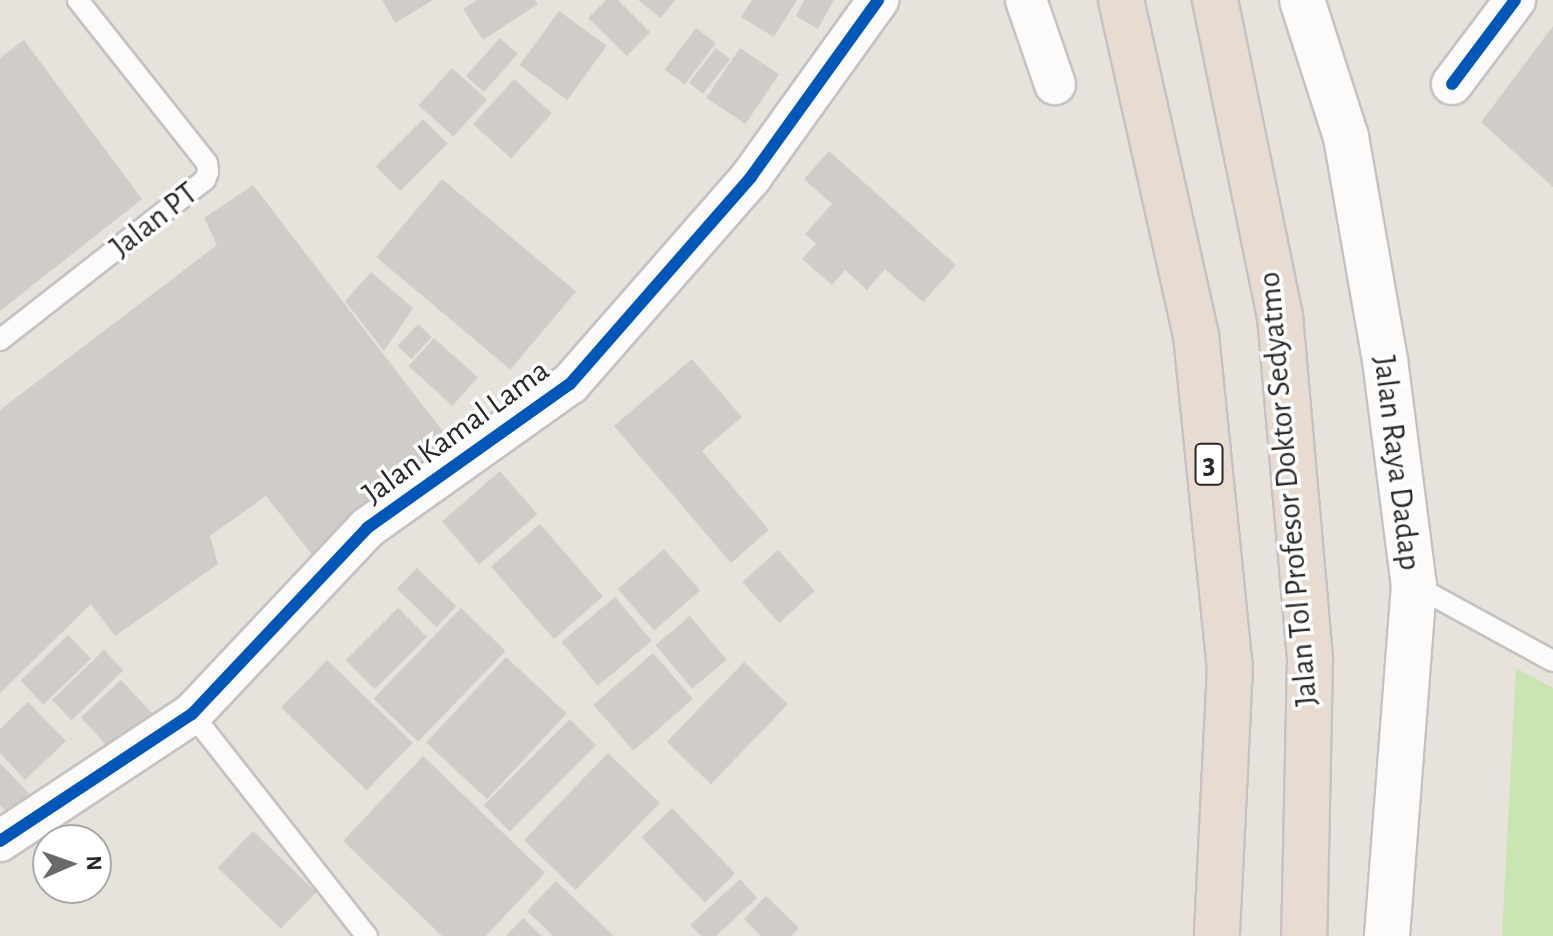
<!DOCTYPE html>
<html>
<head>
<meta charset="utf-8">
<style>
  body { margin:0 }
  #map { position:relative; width:1553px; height:936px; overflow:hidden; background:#e8e2dc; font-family:"Alegreya Sans",sans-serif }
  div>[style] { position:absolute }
  .green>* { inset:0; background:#c9e5b2 }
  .building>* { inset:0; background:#d0ccc8; transform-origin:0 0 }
  .roads { filter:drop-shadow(2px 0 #c4c2c3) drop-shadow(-2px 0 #c4c2c3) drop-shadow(0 2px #c4c2c3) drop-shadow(0 -2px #c4c2c3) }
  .lane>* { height:20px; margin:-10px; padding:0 10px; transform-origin:10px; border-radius:10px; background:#fcfbfa }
  .street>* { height:40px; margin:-20px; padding:0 20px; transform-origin:20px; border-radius:20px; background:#fcfbfa }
  .secondary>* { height:44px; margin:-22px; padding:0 22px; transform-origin:22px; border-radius:22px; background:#fcfbfa }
  .highway>* { height:44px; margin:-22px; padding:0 22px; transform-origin:22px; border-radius:22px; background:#e8dbd2 }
  .cycleway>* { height:12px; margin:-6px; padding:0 6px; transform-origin:6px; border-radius:6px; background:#0057b8 }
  span { translate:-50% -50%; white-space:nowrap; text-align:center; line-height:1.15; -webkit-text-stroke:7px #fff; paint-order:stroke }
  .shield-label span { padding:2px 6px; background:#fff; border:2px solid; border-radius:6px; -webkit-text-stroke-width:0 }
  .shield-label { font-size:30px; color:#282828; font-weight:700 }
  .street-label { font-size:32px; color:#282828 }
  .north { position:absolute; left:32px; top:824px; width:80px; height:80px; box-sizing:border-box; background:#fff; border:2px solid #a9a9a9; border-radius:50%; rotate:88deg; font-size:22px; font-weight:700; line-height:32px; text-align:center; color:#282828 }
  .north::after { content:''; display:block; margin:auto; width:28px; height:36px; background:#6b6967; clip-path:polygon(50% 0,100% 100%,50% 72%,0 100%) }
</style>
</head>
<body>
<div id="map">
  <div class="green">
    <div style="clip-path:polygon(1516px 668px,1553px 688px,1553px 936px,1502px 936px)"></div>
  </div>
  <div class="building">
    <div style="clip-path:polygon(382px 0,433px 0,395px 23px)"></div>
    <div style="clip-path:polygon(477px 0,535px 0,538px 4px,483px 40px,463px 9px)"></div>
    <div style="clip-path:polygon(606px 0,618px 0,650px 32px,627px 56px,588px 18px)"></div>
    <div style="clip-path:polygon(638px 0,675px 0,661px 18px)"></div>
    <div style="clip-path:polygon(752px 0,797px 0,774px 37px,741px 17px)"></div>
    <div style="clip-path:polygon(804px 0,834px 0,818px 29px,796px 16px)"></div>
    <div style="left:559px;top:11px;width:59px;height:67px;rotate:36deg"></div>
    <div style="clip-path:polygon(1553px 26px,1553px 187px,1481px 122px)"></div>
    <div style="left:696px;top:28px;width:25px;height:52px;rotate:37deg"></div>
    <div style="left:500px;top:38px;width:24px;height:51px;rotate:42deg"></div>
    <div style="clip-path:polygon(24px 40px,142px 199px,0 311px,0 58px)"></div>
    <div style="left:716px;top:48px;width:18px;height:44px;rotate:38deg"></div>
    <div style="left:740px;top:48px;width:47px;height:60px;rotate:34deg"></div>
    <div style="left:452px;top:68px;width:47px;height:50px;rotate:42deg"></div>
    <div style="left:514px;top:79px;width:51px;height:61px;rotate:42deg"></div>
    <div style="left:423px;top:119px;width:35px;height:67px;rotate:45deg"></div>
    <div style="clip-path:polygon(829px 151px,956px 265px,923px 302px,885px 269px,867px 290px,845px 270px,832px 285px,802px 259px,816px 244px,805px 234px,832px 204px,804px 179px)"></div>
    <div style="left:442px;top:179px;width:175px;height:102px;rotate:40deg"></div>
    <div style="clip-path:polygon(253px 185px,451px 442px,317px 561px,266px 496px,210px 536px,218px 564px,115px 636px,91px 604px,0 693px,0 410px,217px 245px,204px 218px)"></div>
    <div style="clip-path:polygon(371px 272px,413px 308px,384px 351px,345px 301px)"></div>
    <div style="left:418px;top:324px;width:19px;height:30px;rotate:43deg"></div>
    <div style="left:434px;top:338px;width:59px;height:38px;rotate:42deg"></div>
    <div style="clip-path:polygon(692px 359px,742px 417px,702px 451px,769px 530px,731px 563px,614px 426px)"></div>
    <div style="left:500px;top:471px;width:57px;height:77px;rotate:49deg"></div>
    <div style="left:540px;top:524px;width:96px;height:65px;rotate:49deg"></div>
    <div style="left:664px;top:549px;width:55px;height:61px;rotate:49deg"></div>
    <div style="left:778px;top:550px;width:55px;height:48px;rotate:48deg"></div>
    <div style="left:417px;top:568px;width:55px;height:29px;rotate:44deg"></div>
    <div style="left:615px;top:597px;width:57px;height:70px;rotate:50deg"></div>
    <div style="left:398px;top:608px;width:41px;height:74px;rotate:45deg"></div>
    <div style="left:461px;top:608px;width:62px;height:126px;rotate:44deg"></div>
    <div style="left:690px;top:616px;width:57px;height:45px;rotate:50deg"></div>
    <div style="left:68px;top:635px;width:33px;height:66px;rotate:46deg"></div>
    <div style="left:104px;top:650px;width:28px;height:72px;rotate:46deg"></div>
    <div style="left:653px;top:653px;width:61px;height:79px;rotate:49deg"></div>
    <div style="left:506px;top:657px;width:83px;height:117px;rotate:43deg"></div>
    <div style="left:327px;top:660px;width:119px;height:66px;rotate:44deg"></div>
    <div style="left:744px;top:662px;width:61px;height:111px;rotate:44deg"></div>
    <div style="left:121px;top:680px;width:50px;height:55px;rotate:47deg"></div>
    <div style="clip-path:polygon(28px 702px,66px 741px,25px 780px,0 753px,0 729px)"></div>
    <div style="left:570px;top:719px;width:37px;height:122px;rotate:45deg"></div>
    <div style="left:608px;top:753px;width:72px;height:121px;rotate:44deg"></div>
    <div style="clip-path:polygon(423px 756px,545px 873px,486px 936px,442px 936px,343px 841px)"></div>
    <div style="clip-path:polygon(0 763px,33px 798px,12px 818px,0 805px)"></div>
    <div style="left:672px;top:808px;width:91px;height:42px;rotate:46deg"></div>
    <div style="left:253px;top:831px;width:88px;height:51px;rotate:44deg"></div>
    <div style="clip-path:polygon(740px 879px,757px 898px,716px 936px,701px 936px,690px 925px)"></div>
    <div style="clip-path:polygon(556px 881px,614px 936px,553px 936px,527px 911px)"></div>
    <div style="clip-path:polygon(766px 896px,799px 928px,791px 936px,761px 936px,744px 919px)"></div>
    <div style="clip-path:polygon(523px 918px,542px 936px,506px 936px)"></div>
  </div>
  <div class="roads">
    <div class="lane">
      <div style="left:0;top:340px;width:260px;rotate:-38deg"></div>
      <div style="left:205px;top:180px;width:9px;rotate:-69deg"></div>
      <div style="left:208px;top:172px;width:9px;rotate:-96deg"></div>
      <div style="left:207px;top:163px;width:208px;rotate:-128.4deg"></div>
      <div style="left:1414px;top:585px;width:158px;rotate:28.7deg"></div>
      <div style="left:192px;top:714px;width:283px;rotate:51.8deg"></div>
    </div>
    <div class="street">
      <div style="left:1026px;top:0;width:89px;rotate:71deg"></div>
      <div style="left:1452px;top:84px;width:105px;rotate:-53.1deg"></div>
      <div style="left:0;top:841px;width:230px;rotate:-33.5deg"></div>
      <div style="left:192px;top:714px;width:255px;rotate:-46.7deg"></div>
      <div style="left:367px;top:528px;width:249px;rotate:-35.4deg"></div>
      <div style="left:570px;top:384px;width:275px;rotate:-48.8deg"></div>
      <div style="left:751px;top:177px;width:218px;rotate:-54.3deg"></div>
    </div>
    <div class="secondary">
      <div style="left:1302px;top:0;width:144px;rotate:72.2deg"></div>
      <div style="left:1346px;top:137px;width:226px;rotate:80.1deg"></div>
      <div style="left:1385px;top:360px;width:227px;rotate:82.7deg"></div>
      <div style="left:1414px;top:585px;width:352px;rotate:94.4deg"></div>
    </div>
    <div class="highway">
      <div style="left:1121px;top:0;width:343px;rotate:77.4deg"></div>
      <div style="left:1196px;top:335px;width:334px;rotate:84.2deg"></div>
      <div style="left:1230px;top:667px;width:269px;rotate:92.8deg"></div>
      <div style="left:1215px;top:0;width:323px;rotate:78.4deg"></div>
      <div style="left:1280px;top:316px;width:346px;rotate:85deg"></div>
      <div style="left:1310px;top:661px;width:275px;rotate:91.2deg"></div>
    </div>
  </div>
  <div class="cycleway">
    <div style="left:1452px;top:84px;width:105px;rotate:-53.1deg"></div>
    <div style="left:0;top:841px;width:230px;rotate:-33.5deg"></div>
    <div style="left:192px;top:714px;width:255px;rotate:-46.7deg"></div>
    <div style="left:367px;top:528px;width:249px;rotate:-35.4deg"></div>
    <div style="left:570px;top:384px;width:275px;rotate:-48.8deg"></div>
    <div style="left:751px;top:177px;width:218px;rotate:-54.3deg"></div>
  </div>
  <div class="shield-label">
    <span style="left:1209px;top:464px">3</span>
  </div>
  <div class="street-label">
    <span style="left:154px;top:220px;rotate:-38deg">Jalan PT</span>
    <span style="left:456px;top:432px;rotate:-36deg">Jalan Kamal Lama</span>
    <span style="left:1397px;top:463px;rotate:83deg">Jalan Raya Dadap</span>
    <span style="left:1288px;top:489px;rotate:-95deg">Jalan Tol Profesor Doktor Sedyatmo</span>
  </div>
  <div class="north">N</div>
</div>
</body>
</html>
